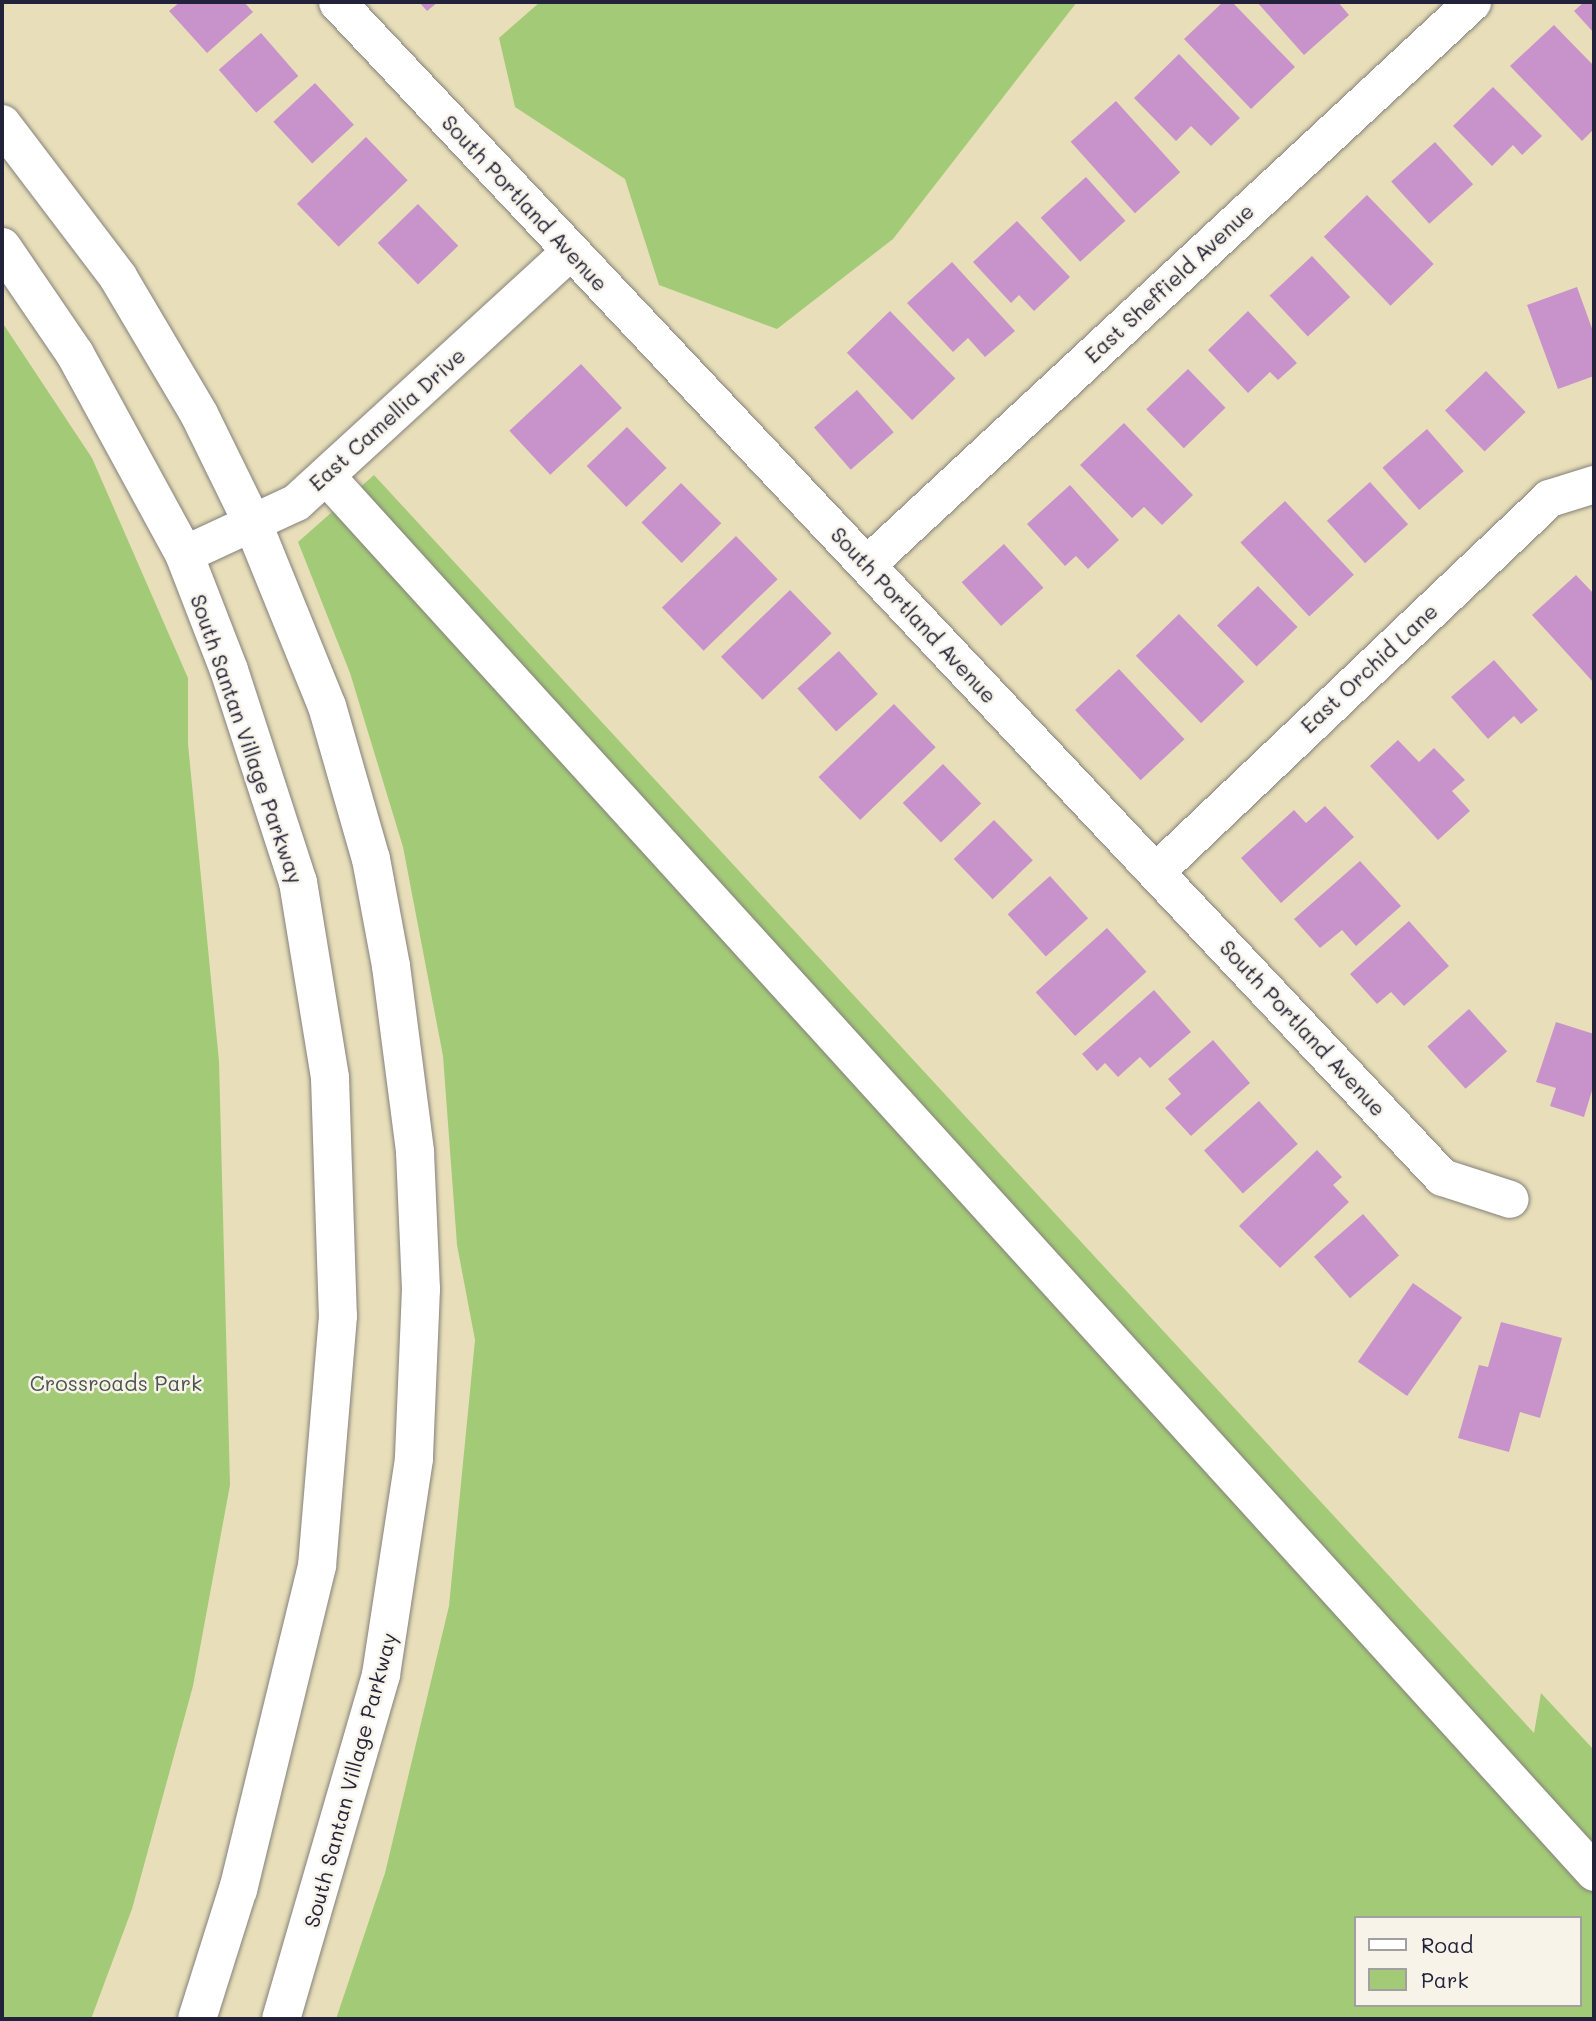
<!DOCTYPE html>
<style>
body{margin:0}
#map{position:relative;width:1596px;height:2021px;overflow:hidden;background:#e8dfba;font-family:Mali,sans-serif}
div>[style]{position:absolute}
.green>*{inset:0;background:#a3cb77}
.building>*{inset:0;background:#c893ca;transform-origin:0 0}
.roads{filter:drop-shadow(0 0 2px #85807a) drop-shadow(0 0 2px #85807a)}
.minor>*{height:37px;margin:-18.5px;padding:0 18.5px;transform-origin:18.5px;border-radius:18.5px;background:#fff}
.major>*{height:38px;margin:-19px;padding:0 19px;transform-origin:19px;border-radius:19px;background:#fff}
span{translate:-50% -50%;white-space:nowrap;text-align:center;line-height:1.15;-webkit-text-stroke:5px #f7f3e8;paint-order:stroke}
.street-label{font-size:21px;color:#22223b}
.park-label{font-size:21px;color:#49554d}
.frame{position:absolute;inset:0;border:4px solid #22223b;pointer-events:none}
.legend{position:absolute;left:1354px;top:1916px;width:228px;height:91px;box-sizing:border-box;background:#f7f3e8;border:2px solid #a29fa3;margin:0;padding:9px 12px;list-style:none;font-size:21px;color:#22223b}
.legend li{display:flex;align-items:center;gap:14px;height:35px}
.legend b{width:35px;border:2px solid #a29fa3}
</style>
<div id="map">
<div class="green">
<div style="clip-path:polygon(540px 2px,1077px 2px,893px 239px,777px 329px,659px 285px,625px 179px,515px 107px,499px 38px)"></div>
<div style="clip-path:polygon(2px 322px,92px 458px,188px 678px,188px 744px,219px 1061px,230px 1485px,193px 1686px,132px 1909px,91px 2019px,2px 2019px)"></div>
<div style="clip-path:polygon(evenodd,374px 475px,1534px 1733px,1541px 1693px,1594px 1750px,1594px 2019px,336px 2019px,385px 1873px,449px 1606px,475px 1340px,457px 1245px,443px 1056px,403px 847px,350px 673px,298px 542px,374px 475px,1356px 1918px,1580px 1918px,1580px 2005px,1356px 2005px,1356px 1918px)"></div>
</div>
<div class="building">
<div style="clip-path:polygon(180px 2px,244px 2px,253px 12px,207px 53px,169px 11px)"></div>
<div style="clip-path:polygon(419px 2px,438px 2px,427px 11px)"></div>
<div style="clip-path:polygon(1223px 2px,1232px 2px,1295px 67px,1251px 109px,1184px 39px)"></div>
<div style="clip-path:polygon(1257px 2px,1338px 2px,1349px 15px,1304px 55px)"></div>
<div style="clip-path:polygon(1584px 2px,1594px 2px,1594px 33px,1574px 11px)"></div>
<div style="clip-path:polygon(1554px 25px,1594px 66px,1594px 129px,1582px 141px,1510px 66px)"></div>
<div style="left:261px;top:33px;width:57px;height:56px;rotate:49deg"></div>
<div style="clip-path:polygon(1179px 54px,1240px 118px,1211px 146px,1191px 126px,1176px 141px,1134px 98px)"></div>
<div style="left:315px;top:83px;width:57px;height:57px;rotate:47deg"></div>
<div style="clip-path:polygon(1493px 87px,1542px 136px,1522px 155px,1513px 145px,1492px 166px,1453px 126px)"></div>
<div style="left:1116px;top:101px;width:96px;height:61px;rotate:48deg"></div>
<div style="left:366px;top:137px;width:60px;height:96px;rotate:46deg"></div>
<div style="left:1435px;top:142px;width:57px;height:59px;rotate:48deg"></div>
<div style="left:1086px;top:177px;width:59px;height:61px;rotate:48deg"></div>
<div style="left:1367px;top:195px;width:96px;height:60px;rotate:46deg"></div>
<div style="left:418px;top:204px;width:58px;height:56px;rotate:46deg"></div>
<div style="clip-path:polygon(1017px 221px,1070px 277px,1034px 311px,1019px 295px,1011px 303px,973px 262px)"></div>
<div style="left:1312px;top:256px;width:56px;height:58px;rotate:47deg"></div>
<div style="clip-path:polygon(952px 262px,1015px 331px,985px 357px,968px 338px,953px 352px,907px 303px)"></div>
<div style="clip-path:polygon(1577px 287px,1594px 334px,1594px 376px,1558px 389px,1527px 305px)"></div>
<div style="left:890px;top:311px;width:94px;height:60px;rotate:46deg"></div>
<div style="clip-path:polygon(1248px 311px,1297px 363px,1278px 380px,1270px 372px,1248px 393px,1208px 350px)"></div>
<div style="left:581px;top:364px;width:60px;height:98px;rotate:47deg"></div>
<div style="left:1188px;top:369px;width:54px;height:58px;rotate:46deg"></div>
<div style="left:1486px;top:371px;width:57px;height:57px;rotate:46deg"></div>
<div style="left:857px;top:390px;width:56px;height:57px;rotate:49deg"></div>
<div style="clip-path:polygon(1124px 423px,1193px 495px,1162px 525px,1144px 507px,1132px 518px,1080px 465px)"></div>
<div style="left:627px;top:427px;width:57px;height:56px;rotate:46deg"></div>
<div style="left:1427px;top:429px;width:56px;height:59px;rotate:49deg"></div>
<div style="left:1370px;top:482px;width:57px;height:58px;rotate:48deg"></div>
<div style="left:681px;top:483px;width:57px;height:56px;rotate:45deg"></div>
<div style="clip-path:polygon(1070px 485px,1119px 540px,1088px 569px,1076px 556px,1065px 566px,1027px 524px)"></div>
<div style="left:1285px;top:501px;width:101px;height:61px;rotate:47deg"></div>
<div style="left:736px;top:536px;width:60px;height:103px;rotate:46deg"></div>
<div style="left:1004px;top:544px;width:59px;height:57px;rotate:48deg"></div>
<div style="clip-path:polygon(1576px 575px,1594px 594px,1594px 683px,1532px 615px)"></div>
<div style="left:1258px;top:586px;width:57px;height:57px;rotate:46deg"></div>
<div style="left:790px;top:590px;width:60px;height:96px;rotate:46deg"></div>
<div style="left:1179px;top:614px;width:94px;height:60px;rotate:46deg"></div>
<div style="left:839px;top:651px;width:58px;height:56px;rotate:48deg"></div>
<div style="clip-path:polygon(1494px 660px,1538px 710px,1521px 724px,1514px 716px,1488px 739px,1451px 697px)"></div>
<div style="left:1119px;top:669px;width:96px;height:60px;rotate:47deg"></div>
<div style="left:894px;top:704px;width:60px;height:105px;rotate:46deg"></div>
<div style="clip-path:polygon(1398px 740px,1419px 762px,1434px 748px,1465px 780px,1452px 791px,1470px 811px,1438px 840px,1370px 766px)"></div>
<div style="left:943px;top:764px;width:55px;height:56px;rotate:46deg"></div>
<div style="clip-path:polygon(1325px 806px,1354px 837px,1281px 903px,1241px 858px,1294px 810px,1306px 823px)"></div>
<div style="left:994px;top:820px;width:56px;height:56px;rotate:46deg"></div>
<div style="clip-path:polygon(1360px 861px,1401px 906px,1356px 946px,1342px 930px,1320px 948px,1294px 919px)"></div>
<div style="left:1050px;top:876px;width:57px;height:57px;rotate:48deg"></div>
<div style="clip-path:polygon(1409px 921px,1449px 966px,1404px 1006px,1391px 992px,1377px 1004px,1350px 974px)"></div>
<div style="left:1107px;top:928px;width:59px;height:96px;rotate:48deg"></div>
<div style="clip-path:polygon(1154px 990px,1191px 1032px,1150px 1068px,1140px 1057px,1118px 1077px,1105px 1063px,1097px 1071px,1082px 1054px)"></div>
<div style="left:1469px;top:1009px;width:57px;height:56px;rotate:48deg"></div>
<div style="clip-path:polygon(1556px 1022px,1594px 1034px,1594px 1084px,1584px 1117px,1550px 1106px,1556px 1088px,1536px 1082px)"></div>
<div style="clip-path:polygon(1213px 1040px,1250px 1083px,1191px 1136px,1165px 1108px,1181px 1094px,1168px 1079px)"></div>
<div style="left:1259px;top:1101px;width:58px;height:74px;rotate:48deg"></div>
<div style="clip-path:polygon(1317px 1150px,1342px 1177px,1333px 1185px,1349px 1202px,1280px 1268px,1239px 1226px)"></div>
<div style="left:1363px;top:1214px;width:55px;height:65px;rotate:49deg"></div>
<div style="left:1413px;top:1283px;width:60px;height:96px;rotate:35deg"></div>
<div style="clip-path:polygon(1501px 1322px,1562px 1338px,1540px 1418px,1520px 1412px,1509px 1452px,1458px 1438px,1479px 1365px,1488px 1367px)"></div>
</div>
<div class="roads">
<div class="minor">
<div style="left:337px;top:2px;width:1613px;rotate:46.76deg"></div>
<div style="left:1442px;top:1177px;width:71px;rotate:17.9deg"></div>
<div style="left:326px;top:476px;width:1886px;rotate:47.75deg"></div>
<div style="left:184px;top:554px;width:123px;rotate:-24.9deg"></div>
<div style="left:296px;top:502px;width:370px;rotate:-42.5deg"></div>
<div style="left:867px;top:564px;width:826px;rotate:-42.89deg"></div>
<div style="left:1156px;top:871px;width:542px;rotate:-43.5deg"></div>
<div style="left:1549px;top:498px;width:47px;rotate:-17.3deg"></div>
</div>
<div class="major">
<div style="left:2px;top:124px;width:192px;rotate:52.8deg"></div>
<div style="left:118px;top:277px;width:159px;rotate:59.4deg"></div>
<div style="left:199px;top:414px;width:123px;rotate:63.9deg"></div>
<div style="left:253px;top:524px;width:196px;rotate:67.9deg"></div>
<div style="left:327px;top:706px;width:159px;rotate:74deg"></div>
<div style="left:371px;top:859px;width:109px;rotate:79.4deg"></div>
<div style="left:391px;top:966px;width:188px;rotate:82.6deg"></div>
<div style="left:415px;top:1152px;width:137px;rotate:87.5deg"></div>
<div style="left:421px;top:1289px;width:170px;rotate:92.4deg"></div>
<div style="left:414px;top:1459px;width:219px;rotate:98.7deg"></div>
<div style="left:381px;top:1675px;width:358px;rotate:106.2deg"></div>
<div style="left:2px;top:247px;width:130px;rotate:55.7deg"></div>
<div style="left:75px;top:354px;width:228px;rotate:61.4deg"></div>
<div style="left:184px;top:554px;width:124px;rotate:68.8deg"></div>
<div style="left:229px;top:670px;width:223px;rotate:72deg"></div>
<div style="left:298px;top:882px;width:199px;rotate:80.7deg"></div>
<div style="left:330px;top:1078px;width:238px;rotate:88.1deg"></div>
<div style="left:338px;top:1316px;width:251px;rotate:94.8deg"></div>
<div style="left:317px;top:1566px;width:333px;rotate:103.7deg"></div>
<div style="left:238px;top:1889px;width:136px;rotate:107.5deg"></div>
</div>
</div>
<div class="street-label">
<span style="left:525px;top:203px;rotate:47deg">South Portland Avenue</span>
<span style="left:1169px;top:283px;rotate:-43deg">East Sheffield Avenue</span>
<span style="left:387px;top:419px;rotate:-42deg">East Camellia Drive</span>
<span style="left:914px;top:615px;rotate:47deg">South Portland Avenue</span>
<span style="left:1369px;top:668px;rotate:-43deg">East Orchid Lane</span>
<span style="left:247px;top:739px;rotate:71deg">South Santan Village Parkway</span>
<span style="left:1303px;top:1028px;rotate:47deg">South Portland Avenue</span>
<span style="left:350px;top:1780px;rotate:-75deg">South Santan Village Parkway</span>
</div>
<div class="park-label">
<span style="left:116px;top:1383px">Crossroads Park</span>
</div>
<div class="frame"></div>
<ul class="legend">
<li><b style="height:9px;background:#fff"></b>Road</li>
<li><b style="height:19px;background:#a3cb77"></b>Park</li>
</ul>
</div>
